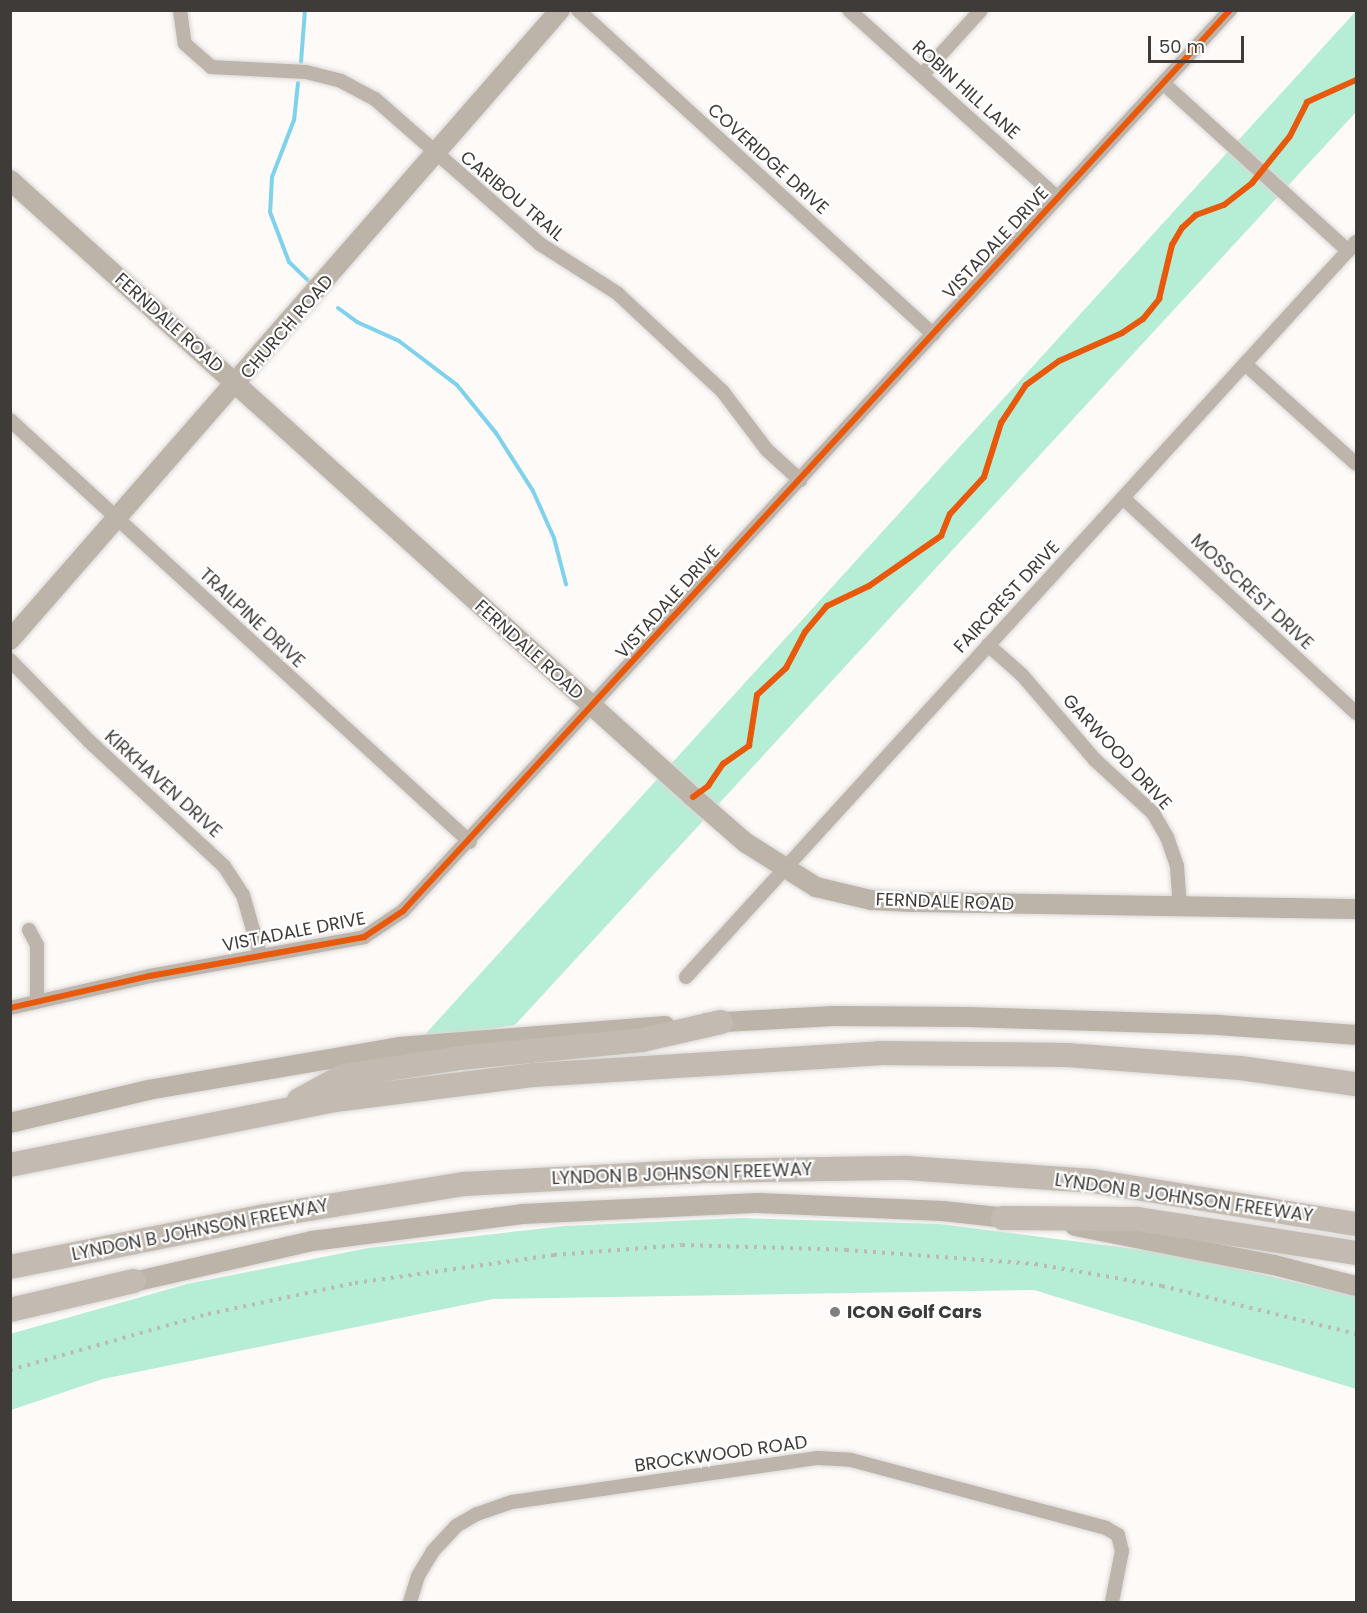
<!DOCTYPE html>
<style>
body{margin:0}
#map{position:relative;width:1367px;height:1613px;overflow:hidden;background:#fdfaf8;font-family:Poppins,sans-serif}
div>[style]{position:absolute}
.green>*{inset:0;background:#b6eed5}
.stream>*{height:4px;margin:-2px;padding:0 2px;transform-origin:2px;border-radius:2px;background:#7ed2ed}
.roads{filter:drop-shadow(0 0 2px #dad8d6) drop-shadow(0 0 2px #dad8d6)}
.street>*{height:14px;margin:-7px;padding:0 7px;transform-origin:7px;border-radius:7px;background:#bdb4ab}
.secondary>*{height:20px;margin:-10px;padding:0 10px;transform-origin:10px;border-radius:10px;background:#bcb3a9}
.highway>*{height:24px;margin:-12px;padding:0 12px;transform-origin:12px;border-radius:12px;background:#c3bbb2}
.rail>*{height:4px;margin-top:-2px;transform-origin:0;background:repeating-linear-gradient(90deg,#bdb9b3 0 3px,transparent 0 9px)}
.cycleway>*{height:6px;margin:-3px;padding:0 3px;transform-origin:3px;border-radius:3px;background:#e8590c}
.dots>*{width:16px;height:16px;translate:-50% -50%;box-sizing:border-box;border:3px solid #fff;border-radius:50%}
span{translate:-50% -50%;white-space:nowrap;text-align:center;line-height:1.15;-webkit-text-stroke:4.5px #fff;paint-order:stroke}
.street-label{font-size:18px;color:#3e3b39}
.poi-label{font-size:18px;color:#3e3b39;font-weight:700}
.left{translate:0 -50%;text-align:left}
.frame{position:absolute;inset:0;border:12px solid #3e3b39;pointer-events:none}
.scale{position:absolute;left:1148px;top:36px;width:96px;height:27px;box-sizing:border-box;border:3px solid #3e3b39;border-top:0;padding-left:8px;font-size:18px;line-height:21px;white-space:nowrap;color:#3e3b39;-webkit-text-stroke:4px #fff;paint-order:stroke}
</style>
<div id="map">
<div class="green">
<div style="clip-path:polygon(1356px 11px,1356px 112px,515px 1025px,419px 1041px)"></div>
<div style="clip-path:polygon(740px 1218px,940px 1224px,1174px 1254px,1356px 1296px,1356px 1389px,1034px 1290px,493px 1299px,103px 1379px,11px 1410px,10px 1334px,187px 1284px,368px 1248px,565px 1226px)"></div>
</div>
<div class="stream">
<div style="left:301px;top:62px;width:52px;rotate:-85.6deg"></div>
<div style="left:298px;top:83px;width:37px;rotate:96deg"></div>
<div style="left:294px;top:120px;width:61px;rotate:111.1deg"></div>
<div style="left:272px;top:177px;width:35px;rotate:93deg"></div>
<div style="left:270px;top:212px;width:53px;rotate:69.2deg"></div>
<div style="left:289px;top:262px;width:29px;rotate:44deg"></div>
<div style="left:338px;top:308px;width:24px;rotate:36deg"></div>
<div style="left:357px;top:322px;width:46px;rotate:24.3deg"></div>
<div style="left:399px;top:341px;width:73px;rotate:37.2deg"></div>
<div style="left:457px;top:385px;width:62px;rotate:50.9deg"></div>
<div style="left:496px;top:433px;width:69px;rotate:57.5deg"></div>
<div style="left:533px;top:491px;width:51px;rotate:65.9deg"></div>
<div style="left:554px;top:538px;width:48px;rotate:75.4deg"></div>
</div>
<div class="roads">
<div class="street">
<div style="left:180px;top:10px;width:34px;rotate:82deg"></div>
<div style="left:185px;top:44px;width:35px;rotate:41deg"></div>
<div style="left:211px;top:67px;width:95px;rotate:3deg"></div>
<div style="left:306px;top:72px;width:36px;rotate:14deg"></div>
<div style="left:341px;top:81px;width:38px;rotate:28deg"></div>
<div style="left:375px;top:99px;width:220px;rotate:41.3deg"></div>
<div style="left:540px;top:244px;width:91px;rotate:32.5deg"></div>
<div style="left:617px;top:293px;width:145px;rotate:43deg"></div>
<div style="left:723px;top:392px;width:73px;rotate:52.8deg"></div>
<div style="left:767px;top:450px;width:45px;rotate:42.3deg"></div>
<div style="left:578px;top:10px;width:481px;rotate:42.4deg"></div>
<div style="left:849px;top:10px;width:281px;rotate:42deg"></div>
<div style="left:923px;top:74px;width:86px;rotate:-47.8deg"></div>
<div style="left:1163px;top:83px;width:250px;rotate:42.2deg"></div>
<div style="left:1245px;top:364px;width:149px;rotate:42deg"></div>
<div style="left:10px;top:420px;width:624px;rotate:42.53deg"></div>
<div style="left:1123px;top:498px;width:317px;rotate:42.7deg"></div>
<div style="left:988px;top:645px;width:45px;rotate:41.4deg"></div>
<div style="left:1022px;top:675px;width:112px;rotate:49.3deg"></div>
<div style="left:1095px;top:760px;width:79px;rotate:42.4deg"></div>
<div style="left:1153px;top:813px;width:28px;rotate:60deg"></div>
<div style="left:1167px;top:837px;width:31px;rotate:71deg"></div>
<div style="left:1177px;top:866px;width:39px;rotate:86deg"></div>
<div style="left:10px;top:660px;width:113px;rotate:45.7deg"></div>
<div style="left:89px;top:741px;width:184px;rotate:42.8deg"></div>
<div style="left:224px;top:866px;width:35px;rotate:57deg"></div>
<div style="left:243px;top:895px;width:61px;rotate:73.9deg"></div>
<div style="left:29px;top:930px;width:17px;rotate:62deg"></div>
<div style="left:37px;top:945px;width:56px;rotate:90deg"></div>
<div style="left:686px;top:977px;width:995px;rotate:-47.65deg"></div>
<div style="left:10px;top:1008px;width:144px;rotate:-12.9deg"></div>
<div style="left:150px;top:976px;width:218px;rotate:-10.3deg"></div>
<div style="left:364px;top:937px;width:47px;rotate:-33.7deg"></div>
<div style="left:403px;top:911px;width:1223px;rotate:-47.45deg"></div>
<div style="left:410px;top:1602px;width:27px;rotate:-73deg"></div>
<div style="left:418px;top:1576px;width:29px;rotate:-59deg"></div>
<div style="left:433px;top:1551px;width:34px;rotate:-47deg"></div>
<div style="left:456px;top:1526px;width:24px;rotate:-30deg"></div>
<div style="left:477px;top:1514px;width:37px;rotate:-19deg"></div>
<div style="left:512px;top:1502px;width:309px;rotate:-8.2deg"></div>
<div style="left:818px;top:1458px;width:33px;rotate:3deg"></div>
<div style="left:851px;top:1460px;width:264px;rotate:14.9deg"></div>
<div style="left:1106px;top:1528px;width:14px;rotate:30deg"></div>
<div style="left:1118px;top:1535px;width:16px;rotate:76deg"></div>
<div style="left:1122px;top:1551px;width:52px;rotate:101.1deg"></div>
</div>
<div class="secondary">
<div style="left:10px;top:180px;width:920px;rotate:42.09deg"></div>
<div style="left:693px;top:797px;width:70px;rotate:41deg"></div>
<div style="left:746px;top:843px;width:83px;rotate:32.2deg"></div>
<div style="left:816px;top:887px;width:57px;rotate:13.3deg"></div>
<div style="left:871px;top:900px;width:40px;rotate:2.9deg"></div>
<div style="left:911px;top:902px;width:445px;rotate:0.9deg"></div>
<div style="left:10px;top:640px;width:836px;rotate:-48.88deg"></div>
<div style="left:706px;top:1023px;width:127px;rotate:-3.2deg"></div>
<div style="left:833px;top:1016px;width:135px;rotate:0.4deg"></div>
<div style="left:968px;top:1017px;width:250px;rotate:1.8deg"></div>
<div style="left:1218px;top:1025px;width:138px;rotate:4.1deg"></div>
<div style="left:10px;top:1123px;width:142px;rotate:-13.4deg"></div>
<div style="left:148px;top:1090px;width:255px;rotate:-9.7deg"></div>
<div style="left:399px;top:1047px;width:267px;rotate:-4.5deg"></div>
<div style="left:1075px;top:1226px;width:203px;rotate:11.1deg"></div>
<div style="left:1274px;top:1265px;width:85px;rotate:14.4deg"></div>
<div style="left:120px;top:1285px;width:197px;rotate:-12.9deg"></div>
<div style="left:312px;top:1241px;width:212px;rotate:-7.3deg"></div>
<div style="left:522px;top:1214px;width:236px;rotate:-2.7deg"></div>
<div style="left:758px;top:1203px;width:185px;rotate:2.5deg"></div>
<div style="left:943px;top:1211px;width:73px;rotate:6.3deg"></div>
</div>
<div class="highway">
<div style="left:299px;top:1100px;width:50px;rotate:-28.6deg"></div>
<div style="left:343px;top:1076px;width:118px;rotate:-8.7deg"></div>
<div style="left:460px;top:1058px;width:183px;rotate:-5.6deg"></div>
<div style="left:642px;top:1040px;width:81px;rotate:-12.8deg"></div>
<div style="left:10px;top:1165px;width:331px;rotate:-11.3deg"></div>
<div style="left:335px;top:1100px;width:201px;rotate:-7.2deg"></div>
<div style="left:534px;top:1075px;width:346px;rotate:-3.6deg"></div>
<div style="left:879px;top:1053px;width:188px;rotate:0.6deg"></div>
<div style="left:1067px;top:1055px;width:173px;rotate:4.3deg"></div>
<div style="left:1240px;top:1068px;width:117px;rotate:7.9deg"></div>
<div style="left:1003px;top:1218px;width:134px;rotate:0.4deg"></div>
<div style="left:1137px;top:1219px;width:222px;rotate:8.8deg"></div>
<div style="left:10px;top:1267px;width:261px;rotate:-11.3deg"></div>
<div style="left:266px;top:1216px;width:201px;rotate:-9.2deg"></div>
<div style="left:464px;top:1184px;width:241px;rotate:-3.1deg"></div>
<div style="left:705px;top:1171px;width:202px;rotate:-0.9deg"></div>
<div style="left:907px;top:1168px;width:186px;rotate:4deg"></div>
<div style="left:1093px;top:1181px;width:266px;rotate:9.3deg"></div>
<div style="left:10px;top:1310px;width:127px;rotate:-13.2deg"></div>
</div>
</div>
<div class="rail">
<div style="left:10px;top:1370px;width:206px;rotate:-15.8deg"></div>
<div style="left:208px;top:1314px;width:150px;rotate:-11.9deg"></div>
<div style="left:355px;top:1283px;width:201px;rotate:-8deg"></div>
<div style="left:554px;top:1255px;width:128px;rotate:-4.5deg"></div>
<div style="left:682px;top:1245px;width:164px;rotate:1.7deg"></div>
<div style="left:846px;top:1250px;width:190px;rotate:4.2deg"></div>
<div style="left:1035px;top:1264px;width:129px;rotate:9.8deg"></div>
<div style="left:1162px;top:1286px;width:200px;rotate:13.9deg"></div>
</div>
<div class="cycleway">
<div style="left:693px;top:797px;width:19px;rotate:-36deg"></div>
<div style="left:708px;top:786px;width:27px;rotate:-56deg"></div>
<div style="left:723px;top:764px;width:32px;rotate:-35deg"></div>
<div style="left:749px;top:746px;width:52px;rotate:-81.1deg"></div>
<div style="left:757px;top:695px;width:40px;rotate:-43deg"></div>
<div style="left:786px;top:668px;width:41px;rotate:-62.2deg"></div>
<div style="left:805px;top:632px;width:34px;rotate:-50deg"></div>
<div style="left:827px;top:606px;width:47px;rotate:-25.5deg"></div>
<div style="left:869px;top:586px;width:88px;rotate:-34.8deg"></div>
<div style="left:941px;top:536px;width:24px;rotate:-68deg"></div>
<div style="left:950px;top:514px;width:50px;rotate:-47.4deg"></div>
<div style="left:984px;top:477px;width:57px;rotate:-72.5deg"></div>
<div style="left:1001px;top:423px;width:45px;rotate:-56.7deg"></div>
<div style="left:1026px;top:385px;width:41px;rotate:-36deg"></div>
<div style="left:1059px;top:361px;width:69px;rotate:-24deg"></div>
<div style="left:1122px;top:333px;width:25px;rotate:-34deg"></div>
<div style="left:1143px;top:319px;width:26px;rotate:-51deg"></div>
<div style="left:1159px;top:299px;width:56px;rotate:-76.5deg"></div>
<div style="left:1172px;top:245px;width:20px;rotate:-60deg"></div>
<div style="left:1182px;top:228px;width:19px;rotate:-43deg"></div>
<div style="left:1196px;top:215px;width:30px;rotate:-20deg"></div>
<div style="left:1224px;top:205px;width:36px;rotate:-38deg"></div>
<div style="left:1252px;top:183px;width:60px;rotate:-51deg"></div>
<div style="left:1290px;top:136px;width:38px;rotate:-63deg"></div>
<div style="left:1307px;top:102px;width:54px;rotate:-24.2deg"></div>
<div style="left:10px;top:1008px;width:144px;rotate:-12.9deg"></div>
<div style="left:150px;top:976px;width:218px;rotate:-10.3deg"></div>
<div style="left:364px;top:937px;width:47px;rotate:-33.7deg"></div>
<div style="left:403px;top:911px;width:1223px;rotate:-47.45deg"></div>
</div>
<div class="dots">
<div style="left:835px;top:1312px;background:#817e7c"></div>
</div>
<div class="street-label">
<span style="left:966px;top:90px;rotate:42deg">ROBIN HILL LANE</span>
<span style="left:768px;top:159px;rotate:42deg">COVERIDGE DRIVE</span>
<span style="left:512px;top:196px;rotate:40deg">CARIBOU TRAIL</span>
<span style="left:996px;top:243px;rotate:-47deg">VISTADALE DRIVE</span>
<span style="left:169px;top:323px;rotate:42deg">FERNDALE ROAD</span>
<span style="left:287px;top:327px;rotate:-49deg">CHURCH ROAD</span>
<span style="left:1252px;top:592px;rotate:43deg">MOSSCREST DRIVE</span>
<span style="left:1007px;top:597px;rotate:-47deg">FAIRCREST DRIVE</span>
<span style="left:668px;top:602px;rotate:-48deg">VISTADALE DRIVE</span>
<span style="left:252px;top:618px;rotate:43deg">TRAILPINE DRIVE</span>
<span style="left:529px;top:650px;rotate:42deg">FERNDALE ROAD</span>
<span style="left:1117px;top:752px;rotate:47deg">GARWOOD DRIVE</span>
<span style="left:163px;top:784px;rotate:42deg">KIRKHAVEN DRIVE</span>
<span style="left:945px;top:902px;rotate:2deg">FERNDALE ROAD</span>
<span style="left:294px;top:932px;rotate:-11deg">VISTADALE DRIVE</span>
<span style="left:682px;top:1174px;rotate:-2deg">LYNDON B JOHNSON FREEWAY</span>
<span style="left:1184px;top:1198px;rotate:8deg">LYNDON B JOHNSON FREEWAY</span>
<span style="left:200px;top:1230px;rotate:-11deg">LYNDON B JOHNSON FREEWAY</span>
<span style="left:721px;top:1454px;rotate:-8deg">BROCKWOOD ROAD</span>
</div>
<div class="poi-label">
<span class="left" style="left:847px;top:1312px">ICON Golf Cars</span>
</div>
<div class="frame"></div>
<div class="scale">50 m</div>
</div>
